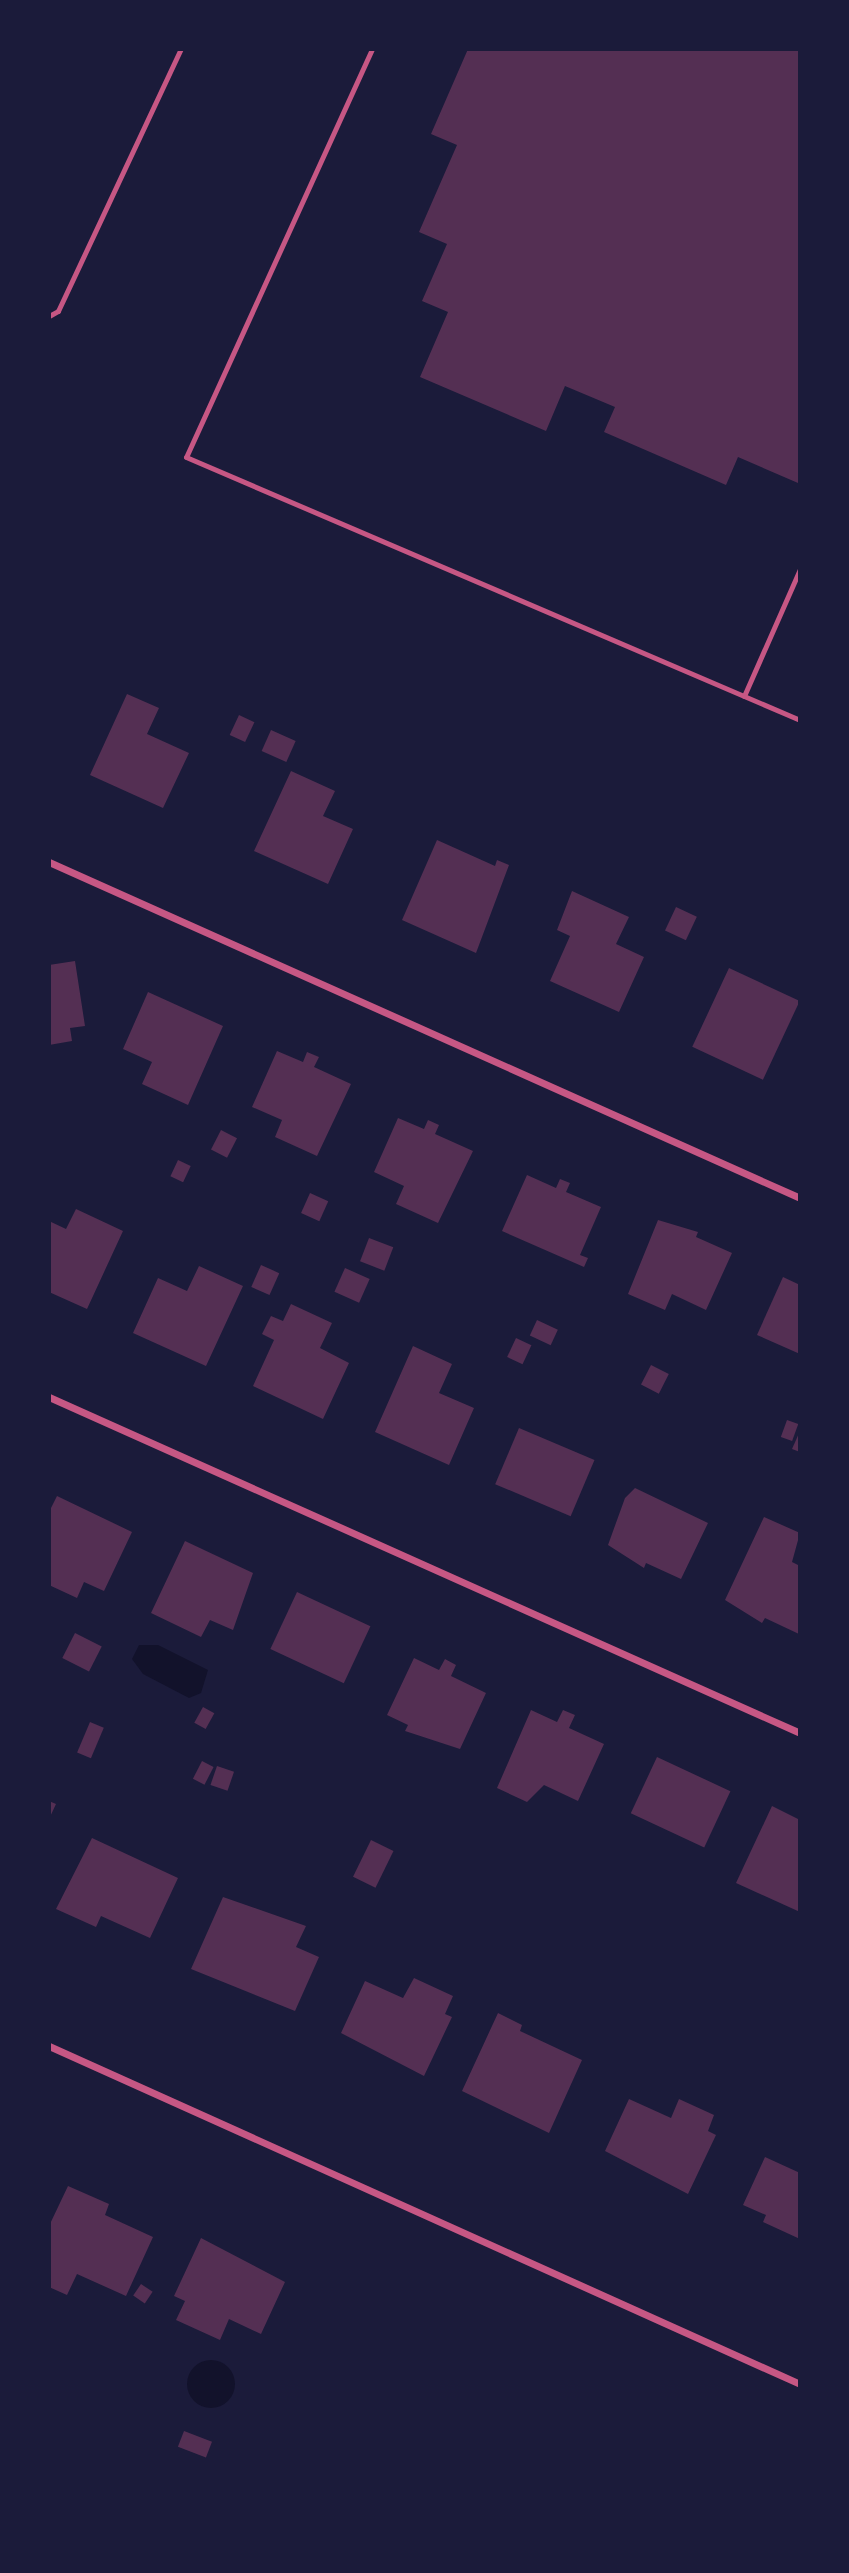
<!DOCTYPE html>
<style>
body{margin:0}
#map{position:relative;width:849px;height:2573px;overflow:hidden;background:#1b1b3a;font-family:"Sofia Sans Condensed",sans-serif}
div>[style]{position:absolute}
.water>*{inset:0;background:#12122b}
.round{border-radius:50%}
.building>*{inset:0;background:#542f53;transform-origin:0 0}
.service>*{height:5px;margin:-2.5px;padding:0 2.5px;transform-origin:2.5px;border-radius:2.5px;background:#c65784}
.minor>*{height:7px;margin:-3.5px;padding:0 3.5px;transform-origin:3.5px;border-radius:3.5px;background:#c65784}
span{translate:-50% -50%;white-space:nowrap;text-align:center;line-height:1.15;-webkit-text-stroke:7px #1b1b3a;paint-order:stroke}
.frame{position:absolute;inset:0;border:51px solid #1b1b3a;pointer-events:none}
</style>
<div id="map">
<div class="water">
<div style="clip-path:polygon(139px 1645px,158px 1645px,208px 1670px,201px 1693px,189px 1698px,143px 1674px,132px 1659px)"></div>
<div class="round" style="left:187px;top:2360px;width:48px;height:48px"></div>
</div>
<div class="building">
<div style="clip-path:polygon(468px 49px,800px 49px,798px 483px,738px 457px,726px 485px,604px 432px,615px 407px,565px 386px,546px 431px,420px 377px,448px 312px,422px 301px,447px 244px,419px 232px,457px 145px,431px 134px)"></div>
<div style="clip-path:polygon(127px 694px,159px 708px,147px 734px,189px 753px,163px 808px,90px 775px)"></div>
<div style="left:239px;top:715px;width:17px;height:22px;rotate:25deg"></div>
<div style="left:271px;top:730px;width:27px;height:23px;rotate:24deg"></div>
<div style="clip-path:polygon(291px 771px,335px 791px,323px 816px,353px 829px,328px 884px,254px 851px)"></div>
<div style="clip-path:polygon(437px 840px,495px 866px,497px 860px,509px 865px,476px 953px,402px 920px)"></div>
<div style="clip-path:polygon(572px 891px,629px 917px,616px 944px,644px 957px,619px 1012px,550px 981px,570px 936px,557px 930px)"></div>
<div style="left:676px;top:907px;width:23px;height:26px;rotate:25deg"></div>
<div style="clip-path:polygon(75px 961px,85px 1026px,70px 1028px,72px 1041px,49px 1045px,49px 965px)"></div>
<div style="left:729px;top:968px;width:78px;height:87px;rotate:25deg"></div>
<div style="clip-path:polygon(148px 992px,223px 1026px,188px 1105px,142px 1084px,152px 1062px,123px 1049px)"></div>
<div style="clip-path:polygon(277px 1051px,303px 1062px,307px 1052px,319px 1057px,314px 1067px,351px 1084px,317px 1156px,275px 1137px,282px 1120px,252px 1107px)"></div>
<div style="clip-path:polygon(398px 1118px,424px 1129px,428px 1120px,439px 1125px,435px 1134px,473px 1151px,438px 1223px,396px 1204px,404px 1186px,374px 1172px)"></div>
<div style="left:221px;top:1130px;width:18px;height:22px;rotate:27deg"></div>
<div style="left:178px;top:1160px;width:14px;height:18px;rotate:25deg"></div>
<div style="clip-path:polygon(527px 1175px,556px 1188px,560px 1179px,570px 1183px,566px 1192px,601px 1207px,580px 1255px,588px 1258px,584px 1267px,502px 1231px)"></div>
<div style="left:310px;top:1193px;width:20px;height:22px;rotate:24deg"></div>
<div style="clip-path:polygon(76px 1209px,123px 1231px,87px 1309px,49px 1292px,49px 1221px,66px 1229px)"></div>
<div style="clip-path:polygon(658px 1220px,698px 1232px,696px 1237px,732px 1253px,706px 1310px,672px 1294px,665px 1310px,628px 1294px)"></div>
<div style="left:369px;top:1238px;width:26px;height:25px;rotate:21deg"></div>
<div style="left:261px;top:1265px;width:20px;height:24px;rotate:24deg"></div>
<div style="clip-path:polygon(199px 1266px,243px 1286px,206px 1366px,133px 1333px,158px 1278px,187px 1291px)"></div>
<div style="left:345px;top:1268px;width:27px;height:26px;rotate:24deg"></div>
<div style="clip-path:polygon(783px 1277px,800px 1285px,800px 1354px,757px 1335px)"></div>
<div style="clip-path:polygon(291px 1304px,332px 1323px,320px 1348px,349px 1363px,323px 1419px,253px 1386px,274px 1340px,262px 1334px,271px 1316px,283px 1321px)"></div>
<div style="left:537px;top:1320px;width:23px;height:17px;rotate:25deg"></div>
<div style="left:516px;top:1338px;width:17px;height:21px;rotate:25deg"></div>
<div style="clip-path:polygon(413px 1346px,452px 1364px,439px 1393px,474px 1408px,449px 1465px,375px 1432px)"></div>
<div style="left:651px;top:1365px;width:20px;height:22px;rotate:27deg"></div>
<div style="left:787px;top:1420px;width:12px;height:18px;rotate:20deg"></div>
<div style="left:519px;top:1428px;width:82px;height:61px;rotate:23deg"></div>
<div style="clip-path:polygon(800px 1431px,800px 1452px,792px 1449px)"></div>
<div style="clip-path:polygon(635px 1488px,708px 1523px,681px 1579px,646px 1563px,644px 1568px,608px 1545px,625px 1498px)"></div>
<div style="clip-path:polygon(57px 1496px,132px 1532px,104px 1591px,84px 1582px,77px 1598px,49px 1585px,49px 1512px)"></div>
<div style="clip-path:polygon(764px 1517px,800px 1533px,792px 1562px,800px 1566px,799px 1634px,765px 1618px,762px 1623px,725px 1600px)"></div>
<div style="clip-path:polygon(185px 1541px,253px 1573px,233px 1630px,210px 1620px,201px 1637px,151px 1613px)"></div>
<div style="left:297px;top:1592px;width:81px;height:63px;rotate:25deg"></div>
<div style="left:75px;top:1633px;width:30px;height:28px;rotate:27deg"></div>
<div style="clip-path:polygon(414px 1658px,439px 1670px,445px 1659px,456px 1665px,451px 1676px,486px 1693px,460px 1749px,405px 1731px,408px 1725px,387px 1715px)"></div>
<div style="left:203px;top:1707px;width:13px;height:18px;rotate:29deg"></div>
<div style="clip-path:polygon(531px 1710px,557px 1722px,563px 1710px,575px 1715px,569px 1728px,604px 1744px,578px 1801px,544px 1785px,527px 1802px,497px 1788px)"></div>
<div style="left:90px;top:1722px;width:15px;height:33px;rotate:23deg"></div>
<div style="left:657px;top:1757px;width:81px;height:62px;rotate:25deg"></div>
<div style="left:202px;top:1761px;width:13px;height:20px;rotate:27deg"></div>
<div style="left:217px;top:1766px;width:18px;height:20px;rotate:19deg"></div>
<div style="clip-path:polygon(49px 1801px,56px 1804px,49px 1819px)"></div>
<div style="clip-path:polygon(772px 1806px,800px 1820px,800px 1912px,736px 1883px)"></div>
<div style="clip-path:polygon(92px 1838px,178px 1878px,150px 1938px,101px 1916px,96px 1927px,56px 1909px)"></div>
<div style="left:371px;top:1840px;width:25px;height:41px;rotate:26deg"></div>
<div style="clip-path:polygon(223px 1897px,306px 1926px,296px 1947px,319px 1957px,295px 2011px,191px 1969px)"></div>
<div style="clip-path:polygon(414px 1978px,453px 1996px,445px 2014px,452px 2017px,424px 2076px,341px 2033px,365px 1981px,403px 1998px)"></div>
<div style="clip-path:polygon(498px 2013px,522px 2025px,520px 2031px,582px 2060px,549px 2133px,462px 2091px)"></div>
<div style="clip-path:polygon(629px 2099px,671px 2118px,679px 2099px,714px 2115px,708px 2131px,716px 2135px,688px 2194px,605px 2151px)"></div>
<div style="clip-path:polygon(765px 2157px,800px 2173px,800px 2239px,763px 2222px,766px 2215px,743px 2205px)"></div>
<div style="clip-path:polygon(68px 2186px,109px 2204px,105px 2215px,153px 2237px,126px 2296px,77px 2274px,67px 2295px,49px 2287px,49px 2226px)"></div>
<div style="clip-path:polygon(201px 2238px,285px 2282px,261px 2334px,229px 2319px,220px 2340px,176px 2320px,185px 2301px,174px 2296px)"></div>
<div style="left:141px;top:2284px;width:14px;height:14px;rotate:34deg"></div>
<div style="left:184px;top:2431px;width:30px;height:17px;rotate:21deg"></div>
</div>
<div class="service">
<div style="left:372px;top:49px;width:448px;rotate:114.5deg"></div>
<div style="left:186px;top:457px;width:668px;rotate:23.19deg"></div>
<div style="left:49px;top:316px;width:10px;rotate:-29deg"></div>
<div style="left:58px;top:311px;width:289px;rotate:-64.9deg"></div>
<div style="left:744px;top:696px;width:139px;rotate:-66.2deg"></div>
</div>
<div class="minor">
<div style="left:49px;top:862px;width:823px;rotate:24.1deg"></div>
<div style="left:49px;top:1397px;width:823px;rotate:24.1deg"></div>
<div style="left:49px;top:2046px;width:824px;rotate:24.23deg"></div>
</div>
<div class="frame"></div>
</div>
